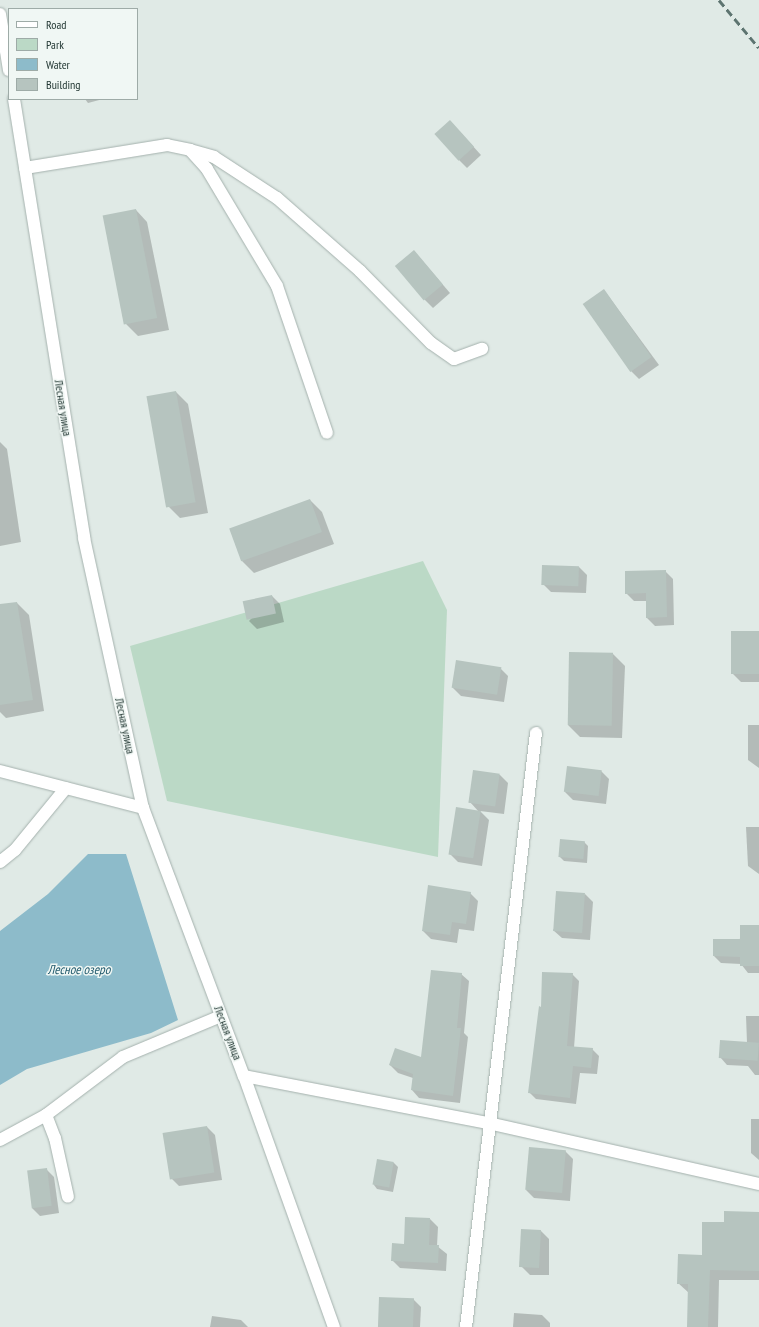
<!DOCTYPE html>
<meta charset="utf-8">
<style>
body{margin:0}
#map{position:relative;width:759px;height:1327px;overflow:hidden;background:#e0eae6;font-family:"PT Sans Narrow",sans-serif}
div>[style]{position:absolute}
.green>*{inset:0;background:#bbd9c6}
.water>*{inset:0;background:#8dbbca}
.shadow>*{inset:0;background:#0003}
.building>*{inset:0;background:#b6c4bf;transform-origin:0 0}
.roads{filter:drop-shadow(0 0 1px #a4b1ad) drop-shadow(0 0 1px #a4b1ad)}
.minor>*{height:12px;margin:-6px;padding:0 6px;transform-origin:6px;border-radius:6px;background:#fff}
.rail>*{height:3px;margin-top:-1.5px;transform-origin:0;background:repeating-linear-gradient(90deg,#5d7470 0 8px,transparent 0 12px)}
span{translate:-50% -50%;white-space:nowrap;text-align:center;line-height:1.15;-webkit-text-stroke:3px #f0f7f4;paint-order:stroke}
.street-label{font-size:12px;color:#233834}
.water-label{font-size:13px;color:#235b6e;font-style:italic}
.legend{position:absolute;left:8px;top:8px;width:130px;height:92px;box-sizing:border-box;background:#f0f7f4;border:1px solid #9eaba7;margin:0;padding:5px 7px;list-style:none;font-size:12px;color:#233834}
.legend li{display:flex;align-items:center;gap:8px;height:20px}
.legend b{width:20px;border:1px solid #9eaba7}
</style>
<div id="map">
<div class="green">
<div style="clip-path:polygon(423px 561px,447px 610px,438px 857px,167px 801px,130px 646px)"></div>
</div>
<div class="water">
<div style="clip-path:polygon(88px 854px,126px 854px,178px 1020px,151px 1033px,27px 1069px,0 1085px,0 931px,48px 894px)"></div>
</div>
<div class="shadow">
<div style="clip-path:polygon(85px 99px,103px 99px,88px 103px)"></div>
<div style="clip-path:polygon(450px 121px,481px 155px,467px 168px,459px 160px)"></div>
<div style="clip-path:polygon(136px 210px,147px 222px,169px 330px,138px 336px,126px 324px)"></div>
<div style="clip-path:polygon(414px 251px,450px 293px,433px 308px,425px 300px)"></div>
<div style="clip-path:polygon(604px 290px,659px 365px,639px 379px,631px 371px)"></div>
<div style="clip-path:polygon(176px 392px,188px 404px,208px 513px,180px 518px,168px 506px)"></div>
<div style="clip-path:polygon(0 442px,7px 449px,21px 542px,0 546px)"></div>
<div style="clip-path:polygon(310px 500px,322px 512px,334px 544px,254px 573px,242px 561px,230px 529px)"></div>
<div style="clip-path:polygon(579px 567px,587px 575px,586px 593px,551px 592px,543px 584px)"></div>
<div style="clip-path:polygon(665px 571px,673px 579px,674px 625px,655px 626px,647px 618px,647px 601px,634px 601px,626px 593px)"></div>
<div style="clip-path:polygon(272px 596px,280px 604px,284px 622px,257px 629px,249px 621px)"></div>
<div style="clip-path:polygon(17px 603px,29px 615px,44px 711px,6px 718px,0 712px,0 606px)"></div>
<div style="clip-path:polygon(759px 632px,759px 682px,741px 682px,733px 674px)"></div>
<div style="clip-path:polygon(613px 654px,625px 666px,622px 738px,580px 737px,568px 725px)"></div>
<div style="clip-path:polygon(500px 668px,508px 676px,504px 702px,461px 696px,453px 688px)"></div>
<div style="clip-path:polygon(748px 725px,759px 725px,759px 768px,748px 760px)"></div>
<div style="clip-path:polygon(601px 771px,609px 779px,606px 804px,573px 800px,565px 792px)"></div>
<div style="clip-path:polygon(474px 772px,500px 775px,508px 783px,504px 814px,480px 811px,489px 820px,482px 866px,458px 862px,450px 854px,479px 812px,470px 802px)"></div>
<div style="clip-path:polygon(746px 827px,759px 827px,759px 874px,748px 866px)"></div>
<div style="clip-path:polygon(584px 842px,588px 846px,587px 863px,564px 861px,560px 857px)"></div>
<div style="clip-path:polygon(470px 893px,478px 901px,474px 931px,459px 929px,457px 943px,431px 939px,423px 931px)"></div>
<div style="clip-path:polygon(585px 894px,593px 902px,590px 940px,562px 938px,553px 930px)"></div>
<div style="clip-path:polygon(759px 926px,759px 973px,748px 973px,741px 964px,721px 963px,714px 956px)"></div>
<div style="clip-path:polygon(461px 974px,469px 981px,464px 1033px,468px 1037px,460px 1103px,419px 1098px,412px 1090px,413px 1078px,398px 1073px,390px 1065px,422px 1059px)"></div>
<div style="clip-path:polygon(572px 974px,579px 981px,574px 1048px,592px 1049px,599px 1056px,597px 1074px,580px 1073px,576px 1104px,536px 1099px,529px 1092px,542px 1008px)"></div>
<div style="clip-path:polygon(746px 1016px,759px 1016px,759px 1075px,755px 1075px,748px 1066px,727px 1065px,720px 1057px,747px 1043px)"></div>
<div style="clip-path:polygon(751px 1119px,759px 1119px,759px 1160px,751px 1153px)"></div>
<div style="clip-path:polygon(207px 1127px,215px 1135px,222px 1180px,179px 1186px,171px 1178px)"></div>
<div style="clip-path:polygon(565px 1151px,573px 1159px,570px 1201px,534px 1198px,526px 1190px)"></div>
<div style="clip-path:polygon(378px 1160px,394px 1163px,398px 1167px,393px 1192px,377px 1189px,374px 1185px)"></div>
<div style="clip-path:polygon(46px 1169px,54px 1177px,59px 1213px,40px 1216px,32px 1208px)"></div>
<div style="clip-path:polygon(759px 1213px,759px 1280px,719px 1280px,718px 1327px,688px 1327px,689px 1293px,678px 1283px,703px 1256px,725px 1223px)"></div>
<div style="clip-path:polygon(430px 1219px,438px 1227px,437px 1246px,447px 1254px,446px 1271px,400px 1268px,392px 1260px)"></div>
<div style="clip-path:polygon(522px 1230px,541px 1231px,549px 1239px,549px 1275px,530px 1275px,522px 1267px)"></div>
<div style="clip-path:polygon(413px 1299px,421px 1307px,420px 1327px,380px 1327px)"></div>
<div style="clip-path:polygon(514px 1313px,542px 1315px,550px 1323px,550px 1327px,513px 1327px)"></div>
<div style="clip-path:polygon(212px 1316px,241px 1320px,248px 1327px,210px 1327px)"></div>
</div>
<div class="building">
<div style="left:450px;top:120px;width:36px;height:21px;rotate:48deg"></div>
<div style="left:136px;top:209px;width:111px;height:34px;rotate:79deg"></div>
<div style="left:414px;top:250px;width:45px;height:25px;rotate:50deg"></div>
<div style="left:604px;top:289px;width:83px;height:26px;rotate:55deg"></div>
<div style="left:176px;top:391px;width:113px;height:30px;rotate:80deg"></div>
<div style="left:310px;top:499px;width:35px;height:86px;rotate:70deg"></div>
<div style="left:542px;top:565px;width:37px;height:20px;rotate:2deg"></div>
<div style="clip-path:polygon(666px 570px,667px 617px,646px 618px,646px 593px,625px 594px,625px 571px)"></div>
<div style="left:272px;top:595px;width:19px;height:30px;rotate:78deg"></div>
<div style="clip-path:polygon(17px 602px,33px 700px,0 705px,0 604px)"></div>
<div style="left:731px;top:631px;width:28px;height:43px"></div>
<div style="left:569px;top:652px;width:44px;height:73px;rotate:1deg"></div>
<div style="left:456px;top:660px;width:46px;height:28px;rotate:9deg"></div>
<div style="left:567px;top:766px;width:35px;height:26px;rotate:7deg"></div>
<div style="left:473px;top:770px;width:27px;height:33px;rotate:8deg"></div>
<div style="left:456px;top:807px;width:25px;height:48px;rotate:9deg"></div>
<div style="left:560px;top:839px;width:25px;height:18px;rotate:5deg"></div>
<div style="clip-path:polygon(428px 885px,471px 892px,466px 924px,452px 922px,450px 935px,422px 931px)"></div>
<div style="left:556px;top:891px;width:29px;height:40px;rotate:4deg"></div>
<div style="clip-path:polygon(740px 925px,759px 925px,759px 966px,740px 966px,740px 957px,713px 956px,713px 939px,740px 939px)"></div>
<div style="clip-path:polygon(431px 970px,462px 973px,457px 1028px,461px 1028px,453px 1096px,411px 1090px,413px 1074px,389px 1065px,395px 1048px,421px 1057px)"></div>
<div style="clip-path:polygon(542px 972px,573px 973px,567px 1046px,593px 1048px,591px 1068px,573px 1066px,570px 1098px,528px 1093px,539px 1006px,541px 1007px)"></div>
<div style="left:720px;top:1040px;width:39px;height:18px;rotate:4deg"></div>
<div style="left:207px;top:1126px;width:47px;height:45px;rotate:81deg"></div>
<div style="left:529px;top:1147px;width:37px;height:43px;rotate:5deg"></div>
<div style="left:377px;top:1159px;width:17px;height:26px;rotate:10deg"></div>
<div style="left:47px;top:1168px;width:38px;height:20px;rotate:83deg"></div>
<div style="clip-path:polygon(724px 1211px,759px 1212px,759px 1271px,710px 1270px,708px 1327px,687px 1327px,688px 1284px,677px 1284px,678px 1254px,702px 1255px,702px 1222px,724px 1222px)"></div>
<div style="clip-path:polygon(405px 1217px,430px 1218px,429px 1245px,439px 1245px,438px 1263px,391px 1261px,392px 1243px,404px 1244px)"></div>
<div style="left:521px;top:1229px;width:20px;height:38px;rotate:3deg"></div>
<div style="left:379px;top:1297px;width:35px;height:30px;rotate:2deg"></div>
</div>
<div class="roads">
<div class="minor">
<div style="left:0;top:14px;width:57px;rotate:80.9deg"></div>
<div style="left:14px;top:99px;width:445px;rotate:80.9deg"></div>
<div style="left:84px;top:538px;width:276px;rotate:77.7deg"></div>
<div style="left:143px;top:808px;width:286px;rotate:69.4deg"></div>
<div style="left:244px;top:1076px;width:267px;rotate:70.3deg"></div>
<div style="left:190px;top:150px;width:25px;rotate:16deg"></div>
<div style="left:214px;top:157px;width:75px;rotate:33.1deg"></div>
<div style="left:277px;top:198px;width:111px;rotate:41.3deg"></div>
<div style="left:360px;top:271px;width:101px;rotate:45.4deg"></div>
<div style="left:431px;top:343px;width:28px;rotate:35deg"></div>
<div style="left:454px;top:359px;width:30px;rotate:-20deg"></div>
<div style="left:25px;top:168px;width:144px;rotate:-9.2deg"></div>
<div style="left:167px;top:145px;width:24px;rotate:12deg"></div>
<div style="left:190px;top:150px;width:25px;rotate:48deg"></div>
<div style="left:207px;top:169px;width:136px;rotate:59.1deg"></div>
<div style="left:277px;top:286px;width:155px;rotate:71.2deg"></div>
<div style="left:0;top:771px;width:148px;rotate:14.5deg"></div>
<div style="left:0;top:862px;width:19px;rotate:-39deg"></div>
<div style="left:15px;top:850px;width:80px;rotate:-50.6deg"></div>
<div style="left:244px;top:1076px;width:248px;rotate:10.9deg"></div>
<div style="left:488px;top:1123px;width:278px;rotate:12.7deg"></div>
<div style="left:46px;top:1115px;width:25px;rotate:69deg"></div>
<div style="left:55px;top:1138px;width:60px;rotate:77.6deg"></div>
<div style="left:0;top:1140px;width:52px;rotate:-28.5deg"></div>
<div style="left:46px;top:1115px;width:96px;rotate:-37deg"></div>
<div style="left:123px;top:1057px;width:106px;rotate:-22.7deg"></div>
<div style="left:466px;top:1327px;width:598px;rotate:-83.28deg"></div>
</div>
</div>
<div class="rail">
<div style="left:719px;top:0;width:62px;rotate:50.2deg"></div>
</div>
<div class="street-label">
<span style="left:63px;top:408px;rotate:81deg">Лесная улица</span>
<span style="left:125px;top:726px;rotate:78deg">Лесная улица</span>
<span style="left:228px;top:1033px;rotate:69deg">Лесная улица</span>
</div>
<div class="water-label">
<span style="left:79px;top:970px">Лесное озеро</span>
</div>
<ul class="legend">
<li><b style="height:5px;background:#fff"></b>Road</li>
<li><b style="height:11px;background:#bbd9c6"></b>Park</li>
<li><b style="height:11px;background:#8dbbca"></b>Water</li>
<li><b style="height:11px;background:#b6c4bf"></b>Building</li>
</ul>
</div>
